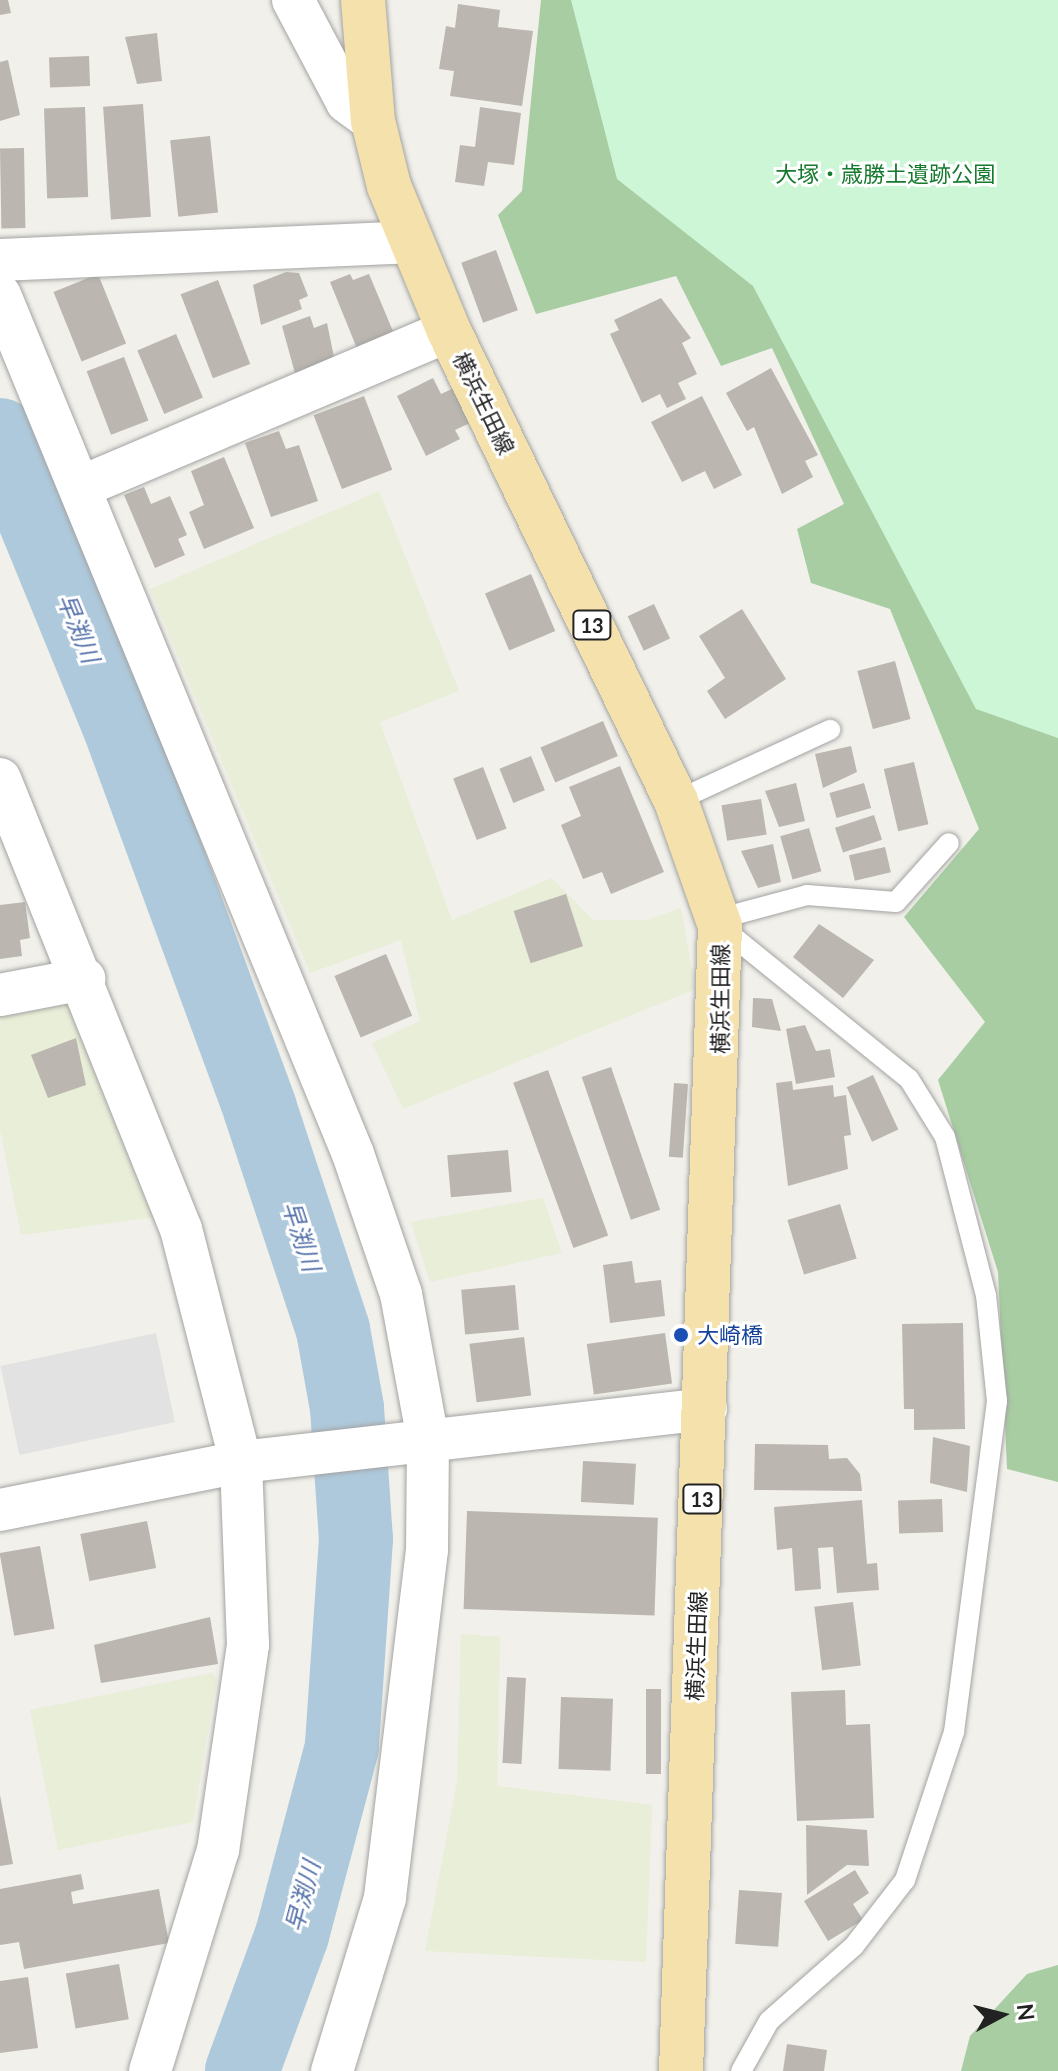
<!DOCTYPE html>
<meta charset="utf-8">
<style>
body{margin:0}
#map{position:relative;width:1058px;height:2071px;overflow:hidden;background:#f1f0ea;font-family:Lato,"Noto Sans JP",sans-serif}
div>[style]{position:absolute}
.farmland>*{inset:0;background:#e8eed7}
.forest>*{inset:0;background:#a8cda2}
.park>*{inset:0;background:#ccf6d6}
.parking>*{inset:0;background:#e2e2e2;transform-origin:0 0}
.river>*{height:74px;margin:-37px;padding:0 37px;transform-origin:37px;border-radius:37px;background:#aec9db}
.building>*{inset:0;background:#bbb6af;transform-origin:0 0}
.roads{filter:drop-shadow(0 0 2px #a3a3a3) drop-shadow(0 0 2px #a3a3a3)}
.service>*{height:20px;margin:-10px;padding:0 10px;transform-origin:10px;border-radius:10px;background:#fff}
.minor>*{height:42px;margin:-21px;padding:0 21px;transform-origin:21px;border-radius:21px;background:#fff}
.primary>*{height:44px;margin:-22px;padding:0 22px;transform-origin:22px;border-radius:22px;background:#f5e1ab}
.dots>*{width:22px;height:22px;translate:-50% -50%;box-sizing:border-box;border:4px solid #fff;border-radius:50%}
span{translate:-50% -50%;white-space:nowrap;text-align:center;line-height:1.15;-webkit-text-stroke:6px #fff;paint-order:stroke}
.shield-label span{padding:2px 6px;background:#fff;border:2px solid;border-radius:6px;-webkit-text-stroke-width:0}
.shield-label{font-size:20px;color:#222;font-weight:700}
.park-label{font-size:22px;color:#167a2e}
.street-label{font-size:22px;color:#222}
.transit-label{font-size:22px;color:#164399}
.left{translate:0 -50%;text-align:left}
.water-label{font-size:24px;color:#5572aa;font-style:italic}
.north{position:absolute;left:962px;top:1975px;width:80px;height:80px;-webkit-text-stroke:6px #fff;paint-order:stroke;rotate:83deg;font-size:22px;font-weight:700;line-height:32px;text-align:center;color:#222}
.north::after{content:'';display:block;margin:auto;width:28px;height:36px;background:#222;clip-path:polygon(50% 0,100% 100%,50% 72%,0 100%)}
</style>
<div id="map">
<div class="farmland">
<div style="clip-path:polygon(379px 491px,459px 691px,380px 722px,452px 920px,552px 878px,593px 920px,647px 920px,681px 908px,695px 989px,403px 1109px,372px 1043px,420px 1021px,401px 940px,310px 973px,150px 589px)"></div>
<div style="clip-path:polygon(69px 997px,156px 1217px,21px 1235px,0 1129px,0 1006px)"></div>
<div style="clip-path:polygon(543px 1198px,562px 1253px,430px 1282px,411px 1222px)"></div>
<div style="clip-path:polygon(461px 1634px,500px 1637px,497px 1786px,652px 1805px,646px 1962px,425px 1951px,457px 1782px)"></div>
<div style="clip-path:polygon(212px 1673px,217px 1678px,193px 1822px,58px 1850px,30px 1710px)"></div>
</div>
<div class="forest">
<div style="clip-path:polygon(541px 0,1058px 0,1058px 1482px,1007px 1469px,998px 1272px,938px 1080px,985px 1022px,904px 917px,979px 829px,890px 609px,811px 583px,797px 529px,844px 504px,772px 348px,721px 366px,676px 276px,536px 314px,498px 215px,522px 191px)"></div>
<div style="clip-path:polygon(1058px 1965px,1058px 2071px,961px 2071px,970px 2036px,1027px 1974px)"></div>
</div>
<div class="park">
<div style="clip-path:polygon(571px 0,1058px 0,1058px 738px,976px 709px,753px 286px,617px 179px)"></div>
</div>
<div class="parking">
<div style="left:156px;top:1333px;width:91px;height:159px;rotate:78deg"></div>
</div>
<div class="river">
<div style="left:0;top:435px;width:313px;rotate:67.7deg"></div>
<div style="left:119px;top:725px;width:409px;rotate:69.8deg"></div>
<div style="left:260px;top:1109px;width:233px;rotate:71.7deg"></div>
<div style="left:333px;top:1330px;width:79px;rotate:79.8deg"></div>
<div style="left:347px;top:1408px;width:131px;rotate:86.1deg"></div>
<div style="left:356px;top:1539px;width:208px;rotate:93.9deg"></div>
<div style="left:342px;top:1747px;width:195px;rotate:104.9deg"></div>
<div style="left:292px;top:1935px;width:145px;rotate:110.2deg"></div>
</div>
<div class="building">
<div style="clip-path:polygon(0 0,8px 0,11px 13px,0 15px)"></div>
<div style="clip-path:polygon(458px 4px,500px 10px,498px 27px,533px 31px,522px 106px,450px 96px,454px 71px,439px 69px,446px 26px,455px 28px)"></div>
<div style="clip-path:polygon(157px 33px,162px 81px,137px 84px,125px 37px)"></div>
<div style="left:89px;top:56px;width:30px;height:40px;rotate:88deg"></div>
<div style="clip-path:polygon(8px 60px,20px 115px,0 121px,0 62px)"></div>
<div style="left:143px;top:104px;width:113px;height:40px;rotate:86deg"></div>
<div style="left:85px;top:107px;width:90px;height:41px;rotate:88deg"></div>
<div style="clip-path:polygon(480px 107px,521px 113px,514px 165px,488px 162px,484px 186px,455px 182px,460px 145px,475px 147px)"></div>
<div style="left:210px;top:136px;width:77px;height:40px;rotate:84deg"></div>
<div style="left:24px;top:148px;width:80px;height:24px;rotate:89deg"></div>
<div style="left:496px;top:250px;width:64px;height:37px;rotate:70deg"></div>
<div style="clip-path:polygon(286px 272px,299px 273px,308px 296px,299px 300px,302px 309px,261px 325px,253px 285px)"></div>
<div style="left:98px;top:274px;width:75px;height:48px;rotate:68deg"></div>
<div style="clip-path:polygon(350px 274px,353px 280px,369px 274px,395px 336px,358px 351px,330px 282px)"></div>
<div style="left:218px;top:280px;width:90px;height:40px;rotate:69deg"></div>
<div style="clip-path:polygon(661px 298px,691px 338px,682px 343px,697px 374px,678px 383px,686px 399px,667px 408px,660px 394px,642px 403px,610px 334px,619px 330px,614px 320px)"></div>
<div style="clip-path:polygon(310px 316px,314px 328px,327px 323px,335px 362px,296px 377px,282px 326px)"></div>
<div style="left:176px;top:334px;width:69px;height:42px;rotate:67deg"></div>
<div style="left:124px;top:357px;width:68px;height:40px;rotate:69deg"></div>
<div style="clip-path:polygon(771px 368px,818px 455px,805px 461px,813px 477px,782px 494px,754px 427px,747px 431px,726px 393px)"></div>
<div style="clip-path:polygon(433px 378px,441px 394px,454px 388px,470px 423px,455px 430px,460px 439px,426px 456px,397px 396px)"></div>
<div style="left:364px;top:396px;width:79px;height:54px;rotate:69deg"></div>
<div style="clip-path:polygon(702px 396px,742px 475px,714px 489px,705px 471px,682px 482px,651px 422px)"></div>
<div style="clip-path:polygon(279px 431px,286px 449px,299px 445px,318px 501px,271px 517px,245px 443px)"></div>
<div style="clip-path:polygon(224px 457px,254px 528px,204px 549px,189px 512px,204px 505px,191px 471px)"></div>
<div style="clip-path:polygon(144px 487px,151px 504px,170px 496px,187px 535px,178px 539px,185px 555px,155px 568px,124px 495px)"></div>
<div style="left:531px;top:574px;width:62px;height:50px;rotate:67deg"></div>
<div style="left:654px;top:604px;width:38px;height:29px;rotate:65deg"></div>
<div style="clip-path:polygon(742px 609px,786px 679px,725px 719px,707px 691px,725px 678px,699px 636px)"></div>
<div style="left:895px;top:661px;width:60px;height:39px;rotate:75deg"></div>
<div style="left:603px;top:721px;width:38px;height:68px;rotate:67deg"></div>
<div style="clip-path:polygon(851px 746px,857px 772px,823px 788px,815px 754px)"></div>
<div style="left:531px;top:756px;width:37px;height:34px;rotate:68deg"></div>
<div style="left:914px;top:762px;width:64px;height:31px;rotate:77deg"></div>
<div style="clip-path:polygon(620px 766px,664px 872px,611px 894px,602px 872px,583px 879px,561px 825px,581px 816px,569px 787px)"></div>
<div style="left:483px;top:767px;width:66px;height:32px;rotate:69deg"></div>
<div style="clip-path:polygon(796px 783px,805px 821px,779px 827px,765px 791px)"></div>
<div style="left:864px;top:783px;width:26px;height:36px;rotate:74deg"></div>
<div style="left:761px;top:799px;width:36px;height:40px;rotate:81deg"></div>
<div style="left:874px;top:815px;width:26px;height:41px;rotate:72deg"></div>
<div style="left:809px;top:828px;width:45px;height:30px;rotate:74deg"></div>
<div style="clip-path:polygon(773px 844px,781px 882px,758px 888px,741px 851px)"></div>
<div style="left:885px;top:847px;width:26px;height:37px;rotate:77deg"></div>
<div style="left:566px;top:894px;width:55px;height:55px;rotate:72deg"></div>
<div style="clip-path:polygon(25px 902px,30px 938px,20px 940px,22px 956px,0 959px,0 905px)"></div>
<div style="clip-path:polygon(819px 924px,874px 960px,843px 998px,793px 957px)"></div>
<div style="left:386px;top:954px;width:67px;height:56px;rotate:67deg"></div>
<div style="clip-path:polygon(753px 998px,772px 999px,781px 1031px,752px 1027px)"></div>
<div style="clip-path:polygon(805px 1025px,816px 1051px,830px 1049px,835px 1077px,796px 1084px,786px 1029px)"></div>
<div style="clip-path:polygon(76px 1038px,86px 1085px,48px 1098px,31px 1055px)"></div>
<div style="left:611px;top:1067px;width:151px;height:31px;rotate:71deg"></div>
<div style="left:548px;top:1070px;width:176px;height:37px;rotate:70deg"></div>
<div style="left:873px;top:1075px;width:60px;height:29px;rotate:65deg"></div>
<div style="clip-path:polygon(792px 1081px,793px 1090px,833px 1085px,834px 1097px,846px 1095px,851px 1135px,844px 1136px,848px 1169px,788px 1186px,776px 1083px)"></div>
<div style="left:674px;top:1083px;width:14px;height:74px;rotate:4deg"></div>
<div style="left:508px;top:1150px;width:42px;height:61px;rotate:85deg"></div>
<div style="left:840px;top:1204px;width:57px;height:55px;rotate:73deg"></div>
<div style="clip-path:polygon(632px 1261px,635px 1283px,661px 1280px,665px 1316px,610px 1323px,603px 1265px)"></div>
<div style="left:515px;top:1285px;width:45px;height:54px;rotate:85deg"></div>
<div style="clip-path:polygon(963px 1323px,965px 1429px,914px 1430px,914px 1409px,904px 1409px,902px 1324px)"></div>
<div style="left:665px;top:1333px;width:51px;height:79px;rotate:82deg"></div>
<div style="left:524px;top:1337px;width:59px;height:55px;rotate:83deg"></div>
<div style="clip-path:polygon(933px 1437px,970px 1446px,967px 1492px,930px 1483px)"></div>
<div style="clip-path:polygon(755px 1444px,828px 1445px,829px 1459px,847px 1458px,860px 1474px,862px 1491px,754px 1490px)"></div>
<div style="left:583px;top:1461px;width:53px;height:41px;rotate:3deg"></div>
<div style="left:942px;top:1499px;width:33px;height:44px;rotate:88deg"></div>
<div style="clip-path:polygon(862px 1500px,867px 1564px,877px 1563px,879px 1590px,837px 1593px,833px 1547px,818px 1548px,821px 1589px,795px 1591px,792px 1548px,777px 1550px,774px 1507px)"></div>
<div style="left:467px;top:1511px;width:191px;height:98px;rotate:2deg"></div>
<div style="left:147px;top:1521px;width:48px;height:68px;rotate:79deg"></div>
<div style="left:40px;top:1546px;width:84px;height:41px;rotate:80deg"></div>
<div style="left:853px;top:1602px;width:64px;height:39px;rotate:83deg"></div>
<div style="clip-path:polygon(210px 1617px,218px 1664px,101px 1683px,94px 1645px)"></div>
<div style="left:507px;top:1677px;width:19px;height:86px;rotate:3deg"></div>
<div style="left:646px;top:1689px;width:15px;height:85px"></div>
<div style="clip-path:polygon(845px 1690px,846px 1725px,870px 1724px,874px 1818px,797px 1821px,791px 1692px)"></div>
<div style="left:561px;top:1697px;width:52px;height:72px;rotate:2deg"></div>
<div style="clip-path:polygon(0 1795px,13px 1864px,0 1866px)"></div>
<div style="clip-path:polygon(806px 1825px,867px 1830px,869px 1866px,847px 1865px,807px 1895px)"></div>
<div style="clip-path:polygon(855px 1870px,869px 1893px,853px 1904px,863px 1920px,828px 1941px,804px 1901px)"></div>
<div style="clip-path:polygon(81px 1874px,84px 1889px,71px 1892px,73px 1904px,159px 1889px,169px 1943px,24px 1969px,19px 1942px,0 1945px,0 1889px)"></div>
<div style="left:739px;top:1890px;width:43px;height:54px;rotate:4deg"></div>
<div style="left:119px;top:1964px;width:56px;height:54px;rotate:80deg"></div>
<div style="clip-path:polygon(28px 1977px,38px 2048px,0 2053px,0 1981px)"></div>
<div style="clip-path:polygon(787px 2044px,827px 2050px,824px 2071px,783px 2071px)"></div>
</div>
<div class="roads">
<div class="service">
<div style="left:676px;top:801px;width:170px;rotate:-24.8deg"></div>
<div style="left:718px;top:919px;width:92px;rotate:-15.1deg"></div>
<div style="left:807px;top:895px;width:89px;rotate:4.5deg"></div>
<div style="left:896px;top:902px;width:79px;rotate:-48.1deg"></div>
<div style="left:720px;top:926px;width:243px;rotate:39deg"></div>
<div style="left:909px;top:1079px;width:68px;rotate:58.2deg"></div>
<div style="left:945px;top:1137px;width:163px;rotate:75.5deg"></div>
<div style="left:986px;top:1295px;width:107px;rotate:84.1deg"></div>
<div style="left:997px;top:1401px;width:334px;rotate:97.4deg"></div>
<div style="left:954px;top:1732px;width:156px;rotate:108.3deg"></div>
<div style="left:905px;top:1880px;width:83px;rotate:127.7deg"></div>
<div style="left:854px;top:1946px;width:113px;rotate:138.6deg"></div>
<div style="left:769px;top:2021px;width:57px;rotate:119.2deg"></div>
</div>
<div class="minor">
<div style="left:293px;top:0;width:115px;rotate:62.1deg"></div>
<div style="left:347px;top:102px;width:32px;rotate:36deg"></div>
<div style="left:0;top:260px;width:411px;rotate:-2.5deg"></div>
<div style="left:0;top:295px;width:929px;rotate:67.66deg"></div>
<div style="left:353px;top:1154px;width:148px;rotate:71.1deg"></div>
<div style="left:401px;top:1294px;width:147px;rotate:79.5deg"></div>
<div style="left:428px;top:1439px;width:111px;rotate:90.5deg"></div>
<div style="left:427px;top:1550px;width:351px;rotate:96.9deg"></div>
<div style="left:385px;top:1898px;width:181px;rotate:107deg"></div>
<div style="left:83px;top:486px;width:397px;rotate:-23deg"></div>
<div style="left:0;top:779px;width:485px;rotate:68.1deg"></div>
<div style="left:181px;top:1229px;width:241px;rotate:75.6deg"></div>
<div style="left:241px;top:1462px;width:183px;rotate:87.8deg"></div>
<div style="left:248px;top:1645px;width:207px;rotate:98.3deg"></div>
<div style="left:218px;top:1850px;width:231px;rotate:107.1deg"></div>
<div style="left:0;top:995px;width:86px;rotate:-10.8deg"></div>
<div style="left:0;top:1510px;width:246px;rotate:-11.3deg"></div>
<div style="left:241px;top:1462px;width:468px;rotate:-6.5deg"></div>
</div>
<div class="primary">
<div style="left:363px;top:0;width:121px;rotate:85.3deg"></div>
<div style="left:373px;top:121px;width:67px;rotate:76.2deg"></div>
<div style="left:389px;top:186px;width:157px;rotate:67.5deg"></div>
<div style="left:449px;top:331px;width:522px;rotate:64.22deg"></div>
<div style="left:676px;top:801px;width:133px;rotate:70.6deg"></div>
<div style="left:720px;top:926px;width:1146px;rotate:91.95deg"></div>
</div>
</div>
<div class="dots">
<div style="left:681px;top:1335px;background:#1a4fb4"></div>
</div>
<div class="shield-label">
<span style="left:592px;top:625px">13</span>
<span style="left:702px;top:1499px">13</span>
</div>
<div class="park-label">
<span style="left:885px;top:174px">大塚・歳勝土遺跡公園</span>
</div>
<div class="street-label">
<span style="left:484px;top:403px;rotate:64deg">横浜生田線</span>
<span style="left:720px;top:999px;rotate:-90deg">横浜生田線</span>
<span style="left:696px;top:1646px;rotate:-88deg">横浜生田線</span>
</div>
<div class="transit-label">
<span class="left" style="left:697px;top:1335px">大崎橋</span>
</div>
<div class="water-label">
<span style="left:79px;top:628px;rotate:68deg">早渕川</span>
<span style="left:302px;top:1236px;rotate:72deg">早渕川</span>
<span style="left:302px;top:1896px;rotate:-75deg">早渕川</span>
</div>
<div class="north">N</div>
</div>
